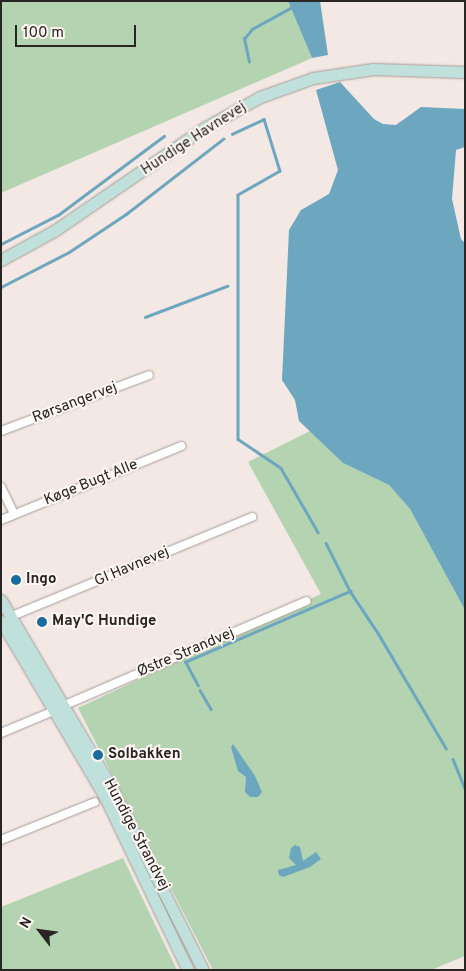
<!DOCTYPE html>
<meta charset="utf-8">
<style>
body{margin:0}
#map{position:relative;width:466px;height:971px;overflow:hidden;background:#f3e8e4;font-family:Overpass,sans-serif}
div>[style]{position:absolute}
.green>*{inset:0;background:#b4d3b0}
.water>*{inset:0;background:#6ca7bf}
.stream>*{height:2.5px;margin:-1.25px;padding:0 1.25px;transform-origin:1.25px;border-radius:1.25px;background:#6ca7bf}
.roads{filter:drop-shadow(0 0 1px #a59b97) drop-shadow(0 0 1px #a59b97)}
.street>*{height:8px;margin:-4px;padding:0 4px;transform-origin:4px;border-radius:4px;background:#fff}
.secondary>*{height:11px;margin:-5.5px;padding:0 5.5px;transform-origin:5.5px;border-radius:5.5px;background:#c0e1db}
.dots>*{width:14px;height:14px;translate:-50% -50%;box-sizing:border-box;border:2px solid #fef6f2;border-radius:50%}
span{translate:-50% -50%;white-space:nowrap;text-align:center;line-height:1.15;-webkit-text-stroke:4px #fef6f2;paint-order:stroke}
.street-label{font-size:15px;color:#292523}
.poi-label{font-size:15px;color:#292523;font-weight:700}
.left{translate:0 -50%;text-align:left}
.frame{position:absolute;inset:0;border:2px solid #292523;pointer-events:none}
.north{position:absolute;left:15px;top:906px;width:50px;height:50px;-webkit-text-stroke:4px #fef6f2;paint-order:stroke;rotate:300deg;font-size:14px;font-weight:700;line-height:20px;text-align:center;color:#292523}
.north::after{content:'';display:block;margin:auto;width:18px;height:22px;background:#292523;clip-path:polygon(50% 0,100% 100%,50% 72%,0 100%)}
.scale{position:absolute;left:15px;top:25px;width:121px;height:22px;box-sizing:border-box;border:2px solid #292523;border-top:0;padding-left:6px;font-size:15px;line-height:18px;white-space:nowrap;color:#292523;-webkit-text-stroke:4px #fef6f2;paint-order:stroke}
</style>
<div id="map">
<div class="green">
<div style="clip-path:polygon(1px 1px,288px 1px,312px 58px,1px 193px)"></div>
<div style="clip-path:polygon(310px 431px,343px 463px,389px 485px,410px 509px,465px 610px,465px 956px,431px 970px,213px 970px,78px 708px,321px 594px,248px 462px)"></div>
<div style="clip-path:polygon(123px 858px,177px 970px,1px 970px,1px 907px)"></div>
</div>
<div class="water">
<div style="clip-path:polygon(288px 1px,320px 1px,328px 55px,312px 58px)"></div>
<div style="clip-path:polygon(340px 82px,374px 119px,383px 124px,396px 125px,421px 107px,465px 109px,465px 147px,456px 150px,452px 199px,461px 239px,465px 243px,465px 610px,410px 509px,389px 485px,343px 463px,299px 421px,295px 400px,282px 380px,289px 230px,301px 210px,329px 194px,338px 170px,316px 90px)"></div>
<div style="clip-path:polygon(233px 744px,255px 776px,262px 792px,258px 797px,250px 797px,245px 792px,246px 777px,238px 771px,231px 747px)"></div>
<div style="clip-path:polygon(295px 845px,300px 847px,303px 861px,316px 852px,321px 859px,310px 867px,283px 877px,279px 875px,278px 870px,296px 865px,289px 858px,291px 848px)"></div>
</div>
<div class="stream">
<div style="left:249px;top:62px;width:24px;rotate:-102deg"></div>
<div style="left:244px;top:39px;width:13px;rotate:-51deg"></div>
<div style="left:252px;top:29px;width:46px;rotate:-28.8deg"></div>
<div style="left:232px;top:134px;width:35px;rotate:-25deg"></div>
<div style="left:264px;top:119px;width:54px;rotate:72.9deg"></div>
<div style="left:280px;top:171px;width:48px;rotate:150.3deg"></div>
<div style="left:238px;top:195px;width:244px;rotate:90deg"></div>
<div style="left:238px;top:439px;width:52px;rotate:34deg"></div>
<div style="left:281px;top:468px;width:74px;rotate:60deg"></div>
<div style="left:1px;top:244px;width:64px;rotate:-27deg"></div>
<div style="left:58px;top:215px;width:132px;rotate:-36.7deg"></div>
<div style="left:1px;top:287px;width:76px;rotate:-27.2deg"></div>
<div style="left:69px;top:252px;width:69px;rotate:-33.7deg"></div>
<div style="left:126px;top:214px;width:123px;rotate:-37.7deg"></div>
<div style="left:145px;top:317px;width:88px;rotate:-20.7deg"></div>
<div style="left:326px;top:543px;width:54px;rotate:63.4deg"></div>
<div style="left:350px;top:591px;width:50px;rotate:56.3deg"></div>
<div style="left:378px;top:633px;width:134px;rotate:59.4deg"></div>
<div style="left:198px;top:686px;width:27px;rotate:-118deg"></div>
<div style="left:185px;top:662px;width:180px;rotate:-23.3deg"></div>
<div style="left:200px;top:690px;width:22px;rotate:60deg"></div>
<div style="left:453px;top:759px;width:31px;rotate:68deg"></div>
</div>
<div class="roads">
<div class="street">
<div style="left:1px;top:431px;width:158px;rotate:-20.7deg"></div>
<div style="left:1px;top:487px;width:30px;rotate:64deg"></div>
<div style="left:1px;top:520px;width:195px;rotate:-22.3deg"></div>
<div style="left:12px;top:616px;width:260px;rotate:-22.4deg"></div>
<div style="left:65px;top:705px;width:263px;rotate:-23.3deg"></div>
<div style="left:1px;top:733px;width:60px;rotate:-22.7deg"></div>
<div style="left:1px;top:840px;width:101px;rotate:-22deg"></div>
</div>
<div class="secondary">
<div style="left:1px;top:260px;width:60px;rotate:-28.7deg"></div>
<div style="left:54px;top:231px;width:182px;rotate:-34.5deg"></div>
<div style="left:204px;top:128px;width:64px;rotate:-29deg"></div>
<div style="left:260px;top:97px;width:56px;rotate:-19.7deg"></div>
<div style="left:313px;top:78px;width:61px;rotate:-8.5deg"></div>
<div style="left:373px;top:69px;width:92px;rotate:1.9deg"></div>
<div style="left:1px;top:600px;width:212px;rotate:59.5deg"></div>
<div style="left:109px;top:783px;width:209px;rotate:63.3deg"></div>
<div style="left:1px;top:621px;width:204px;rotate:59.4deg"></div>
<div style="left:105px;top:797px;width:192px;rotate:64.4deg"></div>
</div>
</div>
<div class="dots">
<div style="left:16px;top:580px;background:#196c9d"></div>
<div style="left:42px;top:622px;background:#196c9d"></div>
<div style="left:98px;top:755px;background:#196c9d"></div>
</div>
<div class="street-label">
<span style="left:194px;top:139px;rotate:-33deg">Hundige Havnevej</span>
<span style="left:75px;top:403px;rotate:-21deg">Rørsangervej</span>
<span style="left:91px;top:483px;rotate:-22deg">Køge Bugt Alle</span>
<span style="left:132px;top:567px;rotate:-23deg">Gl Havnevej</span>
<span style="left:186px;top:653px;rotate:-23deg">Østre Strandvej</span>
<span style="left:136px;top:835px;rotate:62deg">Hundige Strandvej</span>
</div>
<div class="poi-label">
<span class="left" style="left:26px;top:580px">Ingo</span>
<span class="left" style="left:52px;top:622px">May'C Hundige</span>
<span class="left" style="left:108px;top:755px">Solbakken</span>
</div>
<div class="frame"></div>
<div class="north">N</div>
<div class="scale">100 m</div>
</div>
